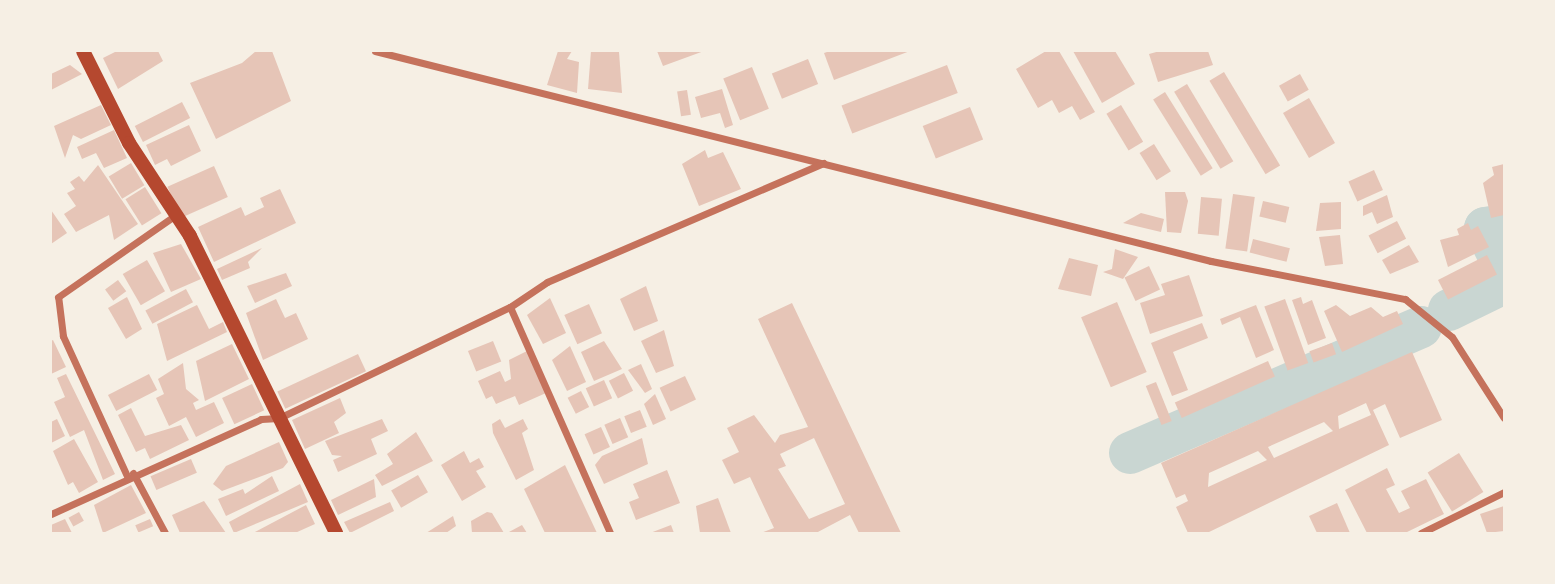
<!DOCTYPE html>
<style>
body{margin:0}
#map{position:relative;width:1555px;height:584px;overflow:hidden;background:#f6efe4;font-family:Montserrat,sans-serif}
div>[style]{position:absolute}
.river>*{height:42px;margin:-21px;padding:0 21px;transform-origin:21px;border-radius:21px;background:#c9d6d2}
.building>*{inset:0;background:#e6c5b7;transform-origin:0 0}
.minor>*{height:7px;margin:-3.5px;padding:0 3.5px;transform-origin:3.5px;border-radius:3.5px;background:#c5725c}
.secondary>*{height:14px;margin:-7px;padding:0 7px;transform-origin:7px;border-radius:7px;background:#b5482f}
span{translate:-50% -50%;white-space:nowrap;text-align:center;line-height:1.15;-webkit-text-stroke:6px #f6efe4;paint-order:stroke}
.frame{position:absolute;inset:0;border:52px solid #f6efe4;pointer-events:none}
</style>
<div id="map">
<div class="river">
<div style="left:1504px;top:225px;width:19px;rotate:171deg"></div>
<div style="left:1485px;top:228px;width:43px;rotate:64deg"></div>
<div style="left:1449px;top:310px;width:61px;rotate:-26.1deg"></div>
<div style="left:1130px;top:453px;width:317px;rotate:-23.4deg"></div>
</div>
<div class="building">
<div style="clip-path:polygon(117px 51px,158px 51px,163px 61px,118px 89px,103px 58px)"></div>
<div style="clip-path:polygon(256px 51px,272px 51px,291px 101px,216px 139px,190px 83px,242px 63px)"></div>
<div style="clip-path:polygon(558px 51px,572px 51px,567px 59px,579px 62px,577px 93px,547px 85px)"></div>
<div style="clip-path:polygon(591px 51px,619px 52px,622px 93px,588px 89px)"></div>
<div style="clip-path:polygon(657px 51px,704px 51px,663px 66px)"></div>
<div style="clip-path:polygon(830px 51px,910px 51px,834px 80px,824px 53px)"></div>
<div style="clip-path:polygon(1046px 51px,1059px 51px,1095px 112px,1080px 120px,1072px 106px,1059px 113px,1052px 100px,1038px 108px,1016px 69px)"></div>
<div style="clip-path:polygon(1073px 51px,1115px 51px,1135px 84px,1102px 103px)"></div>
<div style="clip-path:polygon(1160px 51px,1208px 51px,1213px 65px,1158px 82px,1149px 54px)"></div>
<div style="left:808px;top:59px;width:27px;height:39px;rotate:68deg"></div>
<div style="clip-path:polygon(70px 65px,82px 74px,51px 90px,51px 74px)"></div>
<div style="left:947px;top:65px;width:30px;height:113px;rotate:69deg"></div>
<div style="left:752px;top:67px;width:45px;height:31px;rotate:68deg"></div>
<div style="left:1224px;top:72px;width:109px;height:17px;rotate:59deg"></div>
<div style="left:1300px;top:74px;width:18px;height:24px;rotate:61deg"></div>
<div style="left:1187px;top:84px;width:90px;height:15px;rotate:59deg"></div>
<div style="clip-path:polygon(722px 89px,733px 125px,725px 128px,720px 113px,701px 118px,695px 97px)"></div>
<div style="left:687px;top:90px;width:25px;height:10px;rotate:81deg"></div>
<div style="left:1165px;top:92px;width:90px;height:14px;rotate:58deg"></div>
<div style="left:1309px;top:98px;width:52px;height:30px;rotate:60deg"></div>
<div style="left:182px;top:102px;width:18px;height:53px;rotate:63deg"></div>
<div style="clip-path:polygon(101px 105px,111px 125px,81px 139px,73px 135px,65px 158px,54px 126px)"></div>
<div style="left:1121px;top:105px;width:43px;height:17px;rotate:59deg"></div>
<div style="left:970px;top:107px;width:35px;height:51px;rotate:68deg"></div>
<div style="clip-path:polygon(189px 125px,201px 151px,171px 166px,167px 159px,155px 165px,146px 145px)"></div>
<div style="clip-path:polygon(114px 130px,127px 158px,104px 168px,96px 153px,82px 159px,77px 147px)"></div>
<div style="left:1154px;top:144px;width:32px;height:17px;rotate:58deg"></div>
<div style="clip-path:polygon(705px 150px,708px 158px,723px 152px,741px 189px,699px 206px,682px 164px)"></div>
<div style="left:131px;top:163px;width:26px;height:26px;rotate:59deg"></div>
<div style="clip-path:polygon(1504px 164px,1504px 215px,1491px 218px,1483px 183px,1494px 175px,1492px 167px)"></div>
<div style="clip-path:polygon(98px 165px,138px 224px,114px 240px,109px 215px,76px 232px,64px 214px,76px 206px,67px 193px,75px 189px,70px 182px,79px 176px,84px 182px)"></div>
<div style="left:214px;top:166px;width:34px;height:51px;rotate:66deg"></div>
<div style="left:1374px;top:170px;width:22px;height:28px;rotate:66deg"></div>
<div style="left:145px;top:187px;width:31px;height:23px;rotate:58deg"></div>
<div style="clip-path:polygon(280px 189px,296px 223px,214px 262px,198px 227px,241px 207px,245px 216px,264px 207px,260px 198px)"></div>
<div style="clip-path:polygon(1165px 192px,1185px 192px,1188px 201px,1181px 233px,1167px 232px)"></div>
<div style="left:1233px;top:194px;width:22px;height:55px;rotate:8deg"></div>
<div style="clip-path:polygon(1387px 195px,1393px 217px,1377px 224px,1372px 212px,1363px 216px,1363px 206px)"></div>
<div style="left:1201px;top:197px;width:21px;height:37px;rotate:5deg"></div>
<div style="left:1263px;top:201px;width:27px;height:16px;rotate:13deg"></div>
<div style="clip-path:polygon(1341px 202px,1341px 229px,1316px 231px,1320px 203px)"></div>
<div style="clip-path:polygon(51px 210px,67px 233px,51px 244px)"></div>
<div style="clip-path:polygon(1141px 213px,1164px 219px,1161px 232px,1123px 223px)"></div>
<div style="left:1397px;top:221px;width:20px;height:32px;rotate:63deg"></div>
<div style="clip-path:polygon(1468px 223px,1471px 230px,1478px 226px,1489px 247px,1448px 267px,1440px 240px,1459px 235px,1457px 229px)"></div>
<div style="clip-path:polygon(1340px 235px,1343px 264px,1325px 266px,1319px 237px)"></div>
<div style="left:1253px;top:239px;width:38px;height:14px;rotate:14deg"></div>
<div style="clip-path:polygon(181px 244px,201px 279px,171px 292px,153px 253px)"></div>
<div style="clip-path:polygon(1409px 245px,1419px 262px,1390px 274px,1382px 260px)"></div>
<div style="clip-path:polygon(262px 248px,248px 262px,250px 268px,222px 280px,217px 269px)"></div>
<div style="clip-path:polygon(1115px 249px,1138px 257px,1123px 279px,1103px 272px,1112px 269px)"></div>
<div style="left:1487px;top:255px;width:22px;height:55px;rotate:63deg"></div>
<div style="clip-path:polygon(1069px 258px,1098px 265px,1091px 296px,1058px 289px)"></div>
<div style="left:147px;top:260px;width:36px;height:28px;rotate:60deg"></div>
<div style="left:1149px;top:266px;width:26px;height:27px;rotate:65deg"></div>
<div style="clip-path:polygon(286px 273px,292px 286px,255px 303px,247px 286px)"></div>
<div style="clip-path:polygon(1189px 275px,1203px 316px,1150px 334px,1140px 303px,1165px 295px,1161px 284px)"></div>
<div style="left:118px;top:280px;width:14px;height:16px;rotate:54deg"></div>
<div style="clip-path:polygon(646px 286px,658px 321px,634px 331px,620px 299px)"></div>
<div style="left:186px;top:289px;width:15px;height:46px;rotate:62deg"></div>
<div style="clip-path:polygon(127px 297px,142px 329px,126px 339px,108px 308px)"></div>
<div style="clip-path:polygon(1301px 297px,1303px 304px,1312px 300px,1326px 338px,1308px 345px,1292px 300px)"></div>
<div style="clip-path:polygon(550px 298px,566px 333px,543px 344px,527px 315px)"></div>
<div style="clip-path:polygon(276px 299px,285px 318px,296px 313px,308px 339px,263px 360px,246px 313px)"></div>
<div style="left:1285px;top:299px;width:68px;height:22px;rotate:70deg"></div>
<div style="left:1117px;top:302px;width:76px;height:39px;rotate:67deg"></div>
<div style="clip-path:polygon(evenodd,792px 303px,901px 533px,859px 533px,850px 515px,816px 533px,761px 533px,774px 528px,750px 477px,734px 484px,722px 460px,739px 452px,727px 428px,754px 415px,775px 443px,780px 435px,808px 427px,758px 319px,792px 303px,814px 438px,845px 504px,809px 519px,778px 469px,786px 466px,780px 454px,814px 438px)"></div>
<div style="left:589px;top:304px;width:32px;height:27px;rotate:66deg"></div>
<div style="clip-path:polygon(197px 305px,209px 329px,223px 322px,227px 332px,167px 361px,157px 324px)"></div>
<div style="clip-path:polygon(1256px 305px,1274px 350px,1256px 358px,1240px 317px,1222px 325px,1220px 319px)"></div>
<div style="clip-path:polygon(1336px 305px,1350px 316px,1371px 307px,1383px 317px,1397px 311px,1403px 324px,1342px 352px,1324px 311px)"></div>
<div style="clip-path:polygon(1202px 323px,1208px 338px,1173px 352px,1188px 390px,1172px 396px,1151px 343px)"></div>
<div style="clip-path:polygon(664px 330px,674px 366px,656px 373px,641px 341px)"></div>
<div style="clip-path:polygon(53px 340px,66px 367px,51px 374px,51px 341px)"></div>
<div style="left:493px;top:341px;width:22px;height:27px;rotate:68deg"></div>
<div style="clip-path:polygon(604px 341px,622px 369px,594px 381px,581px 352px)"></div>
<div style="left:1332px;top:343px;width:12px;height:24px;rotate:70deg"></div>
<div style="clip-path:polygon(232px 344px,249px 379px,205px 401px,196px 361px)"></div>
<div style="clip-path:polygon(570px 346px,586px 382px,567px 391px,552px 360px)"></div>
<div style="clip-path:polygon(527px 351px,546px 393px,519px 405px,515px 396px,496px 404px,492px 396px,486px 399px,478px 381px,500px 371px,505px 382px,511px 379px,509px 360px)"></div>
<div style="clip-path:polygon(evenodd,1412px 352px,1442px 420px,1400px 438px,1385px 404px,1373px 410px,1389px 445px,1207px 533px,1188px 533px,1176px 507px,1188px 501px,1185px 494px,1176px 498px,1161px 463px,1412px 352px,1366px 403px,1371px 415px,1339px 429px,1338px 416px,1366px 403px,1412px 352px,1324px 422px,1333px 431px,1274px 458px,1268px 447px,1324px 422px,1412px 352px,1258px 451px,1267px 460px,1208px 487px,1209px 473px,1258px 451px)"></div>
<div style="left:358px;top:354px;width:19px;height:89px;rotate:65deg"></div>
<div style="left:1268px;top:361px;width:17px;height:102px;rotate:66deg"></div>
<div style="clip-path:polygon(183px 363px,186px 389px,199px 400px,193px 403px,196px 410px,214px 402px,224px 423px,196px 437px,186px 417px,169px 426px,156px 398px,164px 394px,158px 379px)"></div>
<div style="clip-path:polygon(641px 364px,652px 389px,645px 393px,628px 370px)"></div>
<div style="left:624px;top:373px;width:20px;height:17px;rotate:63deg"></div>
<div style="clip-path:polygon(66px 374px,115px 474px,103px 480px,84px 430px,70px 437px,54px 402px,65px 397px,57px 378px)"></div>
<div style="left:149px;top:374px;width:18px;height:46px;rotate:63deg"></div>
<div style="left:685px;top:376px;width:26px;height:28px;rotate:65deg"></div>
<div style="left:604px;top:380px;width:20px;height:20px;rotate:66deg"></div>
<div style="left:1156px;top:382px;width:42px;height:11px;rotate:68deg"></div>
<div style="left:252px;top:384px;width:29px;height:33px;rotate:65deg"></div>
<div style="left:581px;top:391px;width:18px;height:15px;rotate:63deg"></div>
<div style="clip-path:polygon(655px 394px,666px 419px,653px 425px,644px 404px)"></div>
<div style="clip-path:polygon(340px 398px,346px 413px,334px 422px,339px 433px,305px 449px,292px 420px)"></div>
<div style="clip-path:polygon(131px 408px,145px 436px,181px 425px,189px 440px,150px 459px,145px 448px,136px 452px,118px 415px)"></div>
<div style="left:640px;top:410px;width:18px;height:17px;rotate:68deg"></div>
<div style="left:620px;top:418px;width:21px;height:17px;rotate:67deg"></div>
<div style="clip-path:polygon(57px 419px,65px 436px,51px 443px,51px 422px)"></div>
<div style="clip-path:polygon(382px 419px,388px 431px,371px 439px,377px 454px,338px 472px,333px 460px,342px 456px,332px 455px,325px 441px)"></div>
<div style="clip-path:polygon(500px 419px,505px 428px,523px 419px,528px 429px,522px 433px,534px 470px,516px 480px,493px 433px,492px 424px)"></div>
<div style="left:601px;top:427px;width:22px;height:18px;rotate:66deg"></div>
<div style="clip-path:polygon(416px 432px,433px 461px,382px 486px,375px 475px,393px 464px,387px 454px)"></div>
<div style="clip-path:polygon(642px 438px,648px 464px,604px 484px,595px 465px,602px 456px)"></div>
<div style="clip-path:polygon(74px 439px,98px 482px,79px 493px,73px 482px,68px 485px,53px 451px)"></div>
<div style="clip-path:polygon(279px 442px,288px 462px,283px 468px,222px 491px,213px 484px,226px 466px)"></div>
<div style="clip-path:polygon(464px 451px,470px 463px,479px 458px,484px 467px,476px 471px,486px 487px,462px 501px,441px 465px)"></div>
<div style="left:1459px;top:453px;width:46px;height:37px;rotate:58deg"></div>
<div style="left:191px;top:459px;width:15px;height:44px;rotate:67deg"></div>
<div style="clip-path:polygon(565px 465px,597px 533px,545px 533px,524px 489px)"></div>
<div style="clip-path:polygon(1387px 468px,1395px 485px,1386px 489px,1399px 513px,1410px 508px,1401px 491px,1426px 479px,1444px 514px,1405px 533px,1367px 533px,1345px 490px)"></div>
<div style="clip-path:polygon(667px 470px,680px 503px,636px 520px,629px 502px,639px 498px,633px 484px)"></div>
<div style="left:418px;top:475px;width:20px;height:31px;rotate:60deg"></div>
<div style="clip-path:polygon(272px 476px,279px 491px,226px 516px,218px 499px,243px 489px,245px 494px)"></div>
<div style="clip-path:polygon(374px 479px,376px 497px,338px 515px,331px 500px)"></div>
<div style="clip-path:polygon(300px 484px,308px 502px,234px 533px,229px 522px)"></div>
<div style="clip-path:polygon(131px 485px,146px 513px,103px 533px,94px 505px)"></div>
<div style="clip-path:polygon(718px 498px,731px 533px,700px 533px,696px 506px)"></div>
<div style="clip-path:polygon(204px 501px,226px 533px,180px 533px,172px 515px)"></div>
<div style="clip-path:polygon(390px 502px,394px 511px,350px 533px,344px 522px)"></div>
<div style="clip-path:polygon(1337px 503px,1350px 533px,1317px 533px,1309px 516px)"></div>
<div style="clip-path:polygon(306px 505px,315px 524px,295px 533px,253px 533px)"></div>
<div style="clip-path:polygon(1504px 506px,1504px 531px,1487px 533px,1480px 514px)"></div>
<div style="left:79px;top:512px;width:10px;height:12px;rotate:61deg"></div>
<div style="clip-path:polygon(487px 512px,492px 513px,504px 533px,472px 533px,471px 521px)"></div>
<div style="clip-path:polygon(453px 516px,456px 526px,446px 533px,426px 533px)"></div>
<div style="clip-path:polygon(65px 519px,72px 533px,51px 533px,51px 525px)"></div>
<div style="left:150px;top:519px;width:8px;height:16px;rotate:67deg"></div>
<div style="clip-path:polygon(522px 525px,527px 533px,507px 533px)"></div>
<div style="clip-path:polygon(671px 525px,674px 533px,650px 533px)"></div>
</div>
<div class="minor">
<div style="left:375px;top:51px;width:862px;rotate:14.1deg"></div>
<div style="left:1211px;top:261px;width:198px;rotate:11.1deg"></div>
<div style="left:1405px;top:299px;width:60px;rotate:39deg"></div>
<div style="left:1452px;top:337px;width:96px;rotate:57.3deg"></div>
<div style="left:510px;top:307px;width:247px;rotate:66.1deg"></div>
<div style="left:133px;top:473px;width:68px;rotate:61.9deg"></div>
<div style="left:127px;top:476px;width:154px;rotate:-114.6deg"></div>
<div style="left:63px;top:336px;width:39px;rotate:-97deg"></div>
<div style="left:58px;top:297px;width:141px;rotate:-34.9deg"></div>
<div style="left:51px;top:514px;width:230px;rotate:-24.3deg"></div>
<div style="left:261px;top:419px;width:18px;rotate:-3deg"></div>
<div style="left:279px;top:418px;width:256px;rotate:-25.7deg"></div>
<div style="left:510px;top:307px;width:45px;rotate:-34deg"></div>
<div style="left:547px;top:282px;width:301px;rotate:-23.3deg"></div>
<div style="left:1421px;top:533px;width:93px;rotate:-26.3deg"></div>
</div>
<div class="secondary">
<div style="left:83px;top:51px;width:103px;rotate:63.4deg"></div>
<div style="left:129px;top:143px;width:111px;rotate:56.7deg"></div>
<div style="left:190px;top:236px;width:331px;rotate:63.8deg"></div>
</div>
<div class="frame"></div>
</div>
